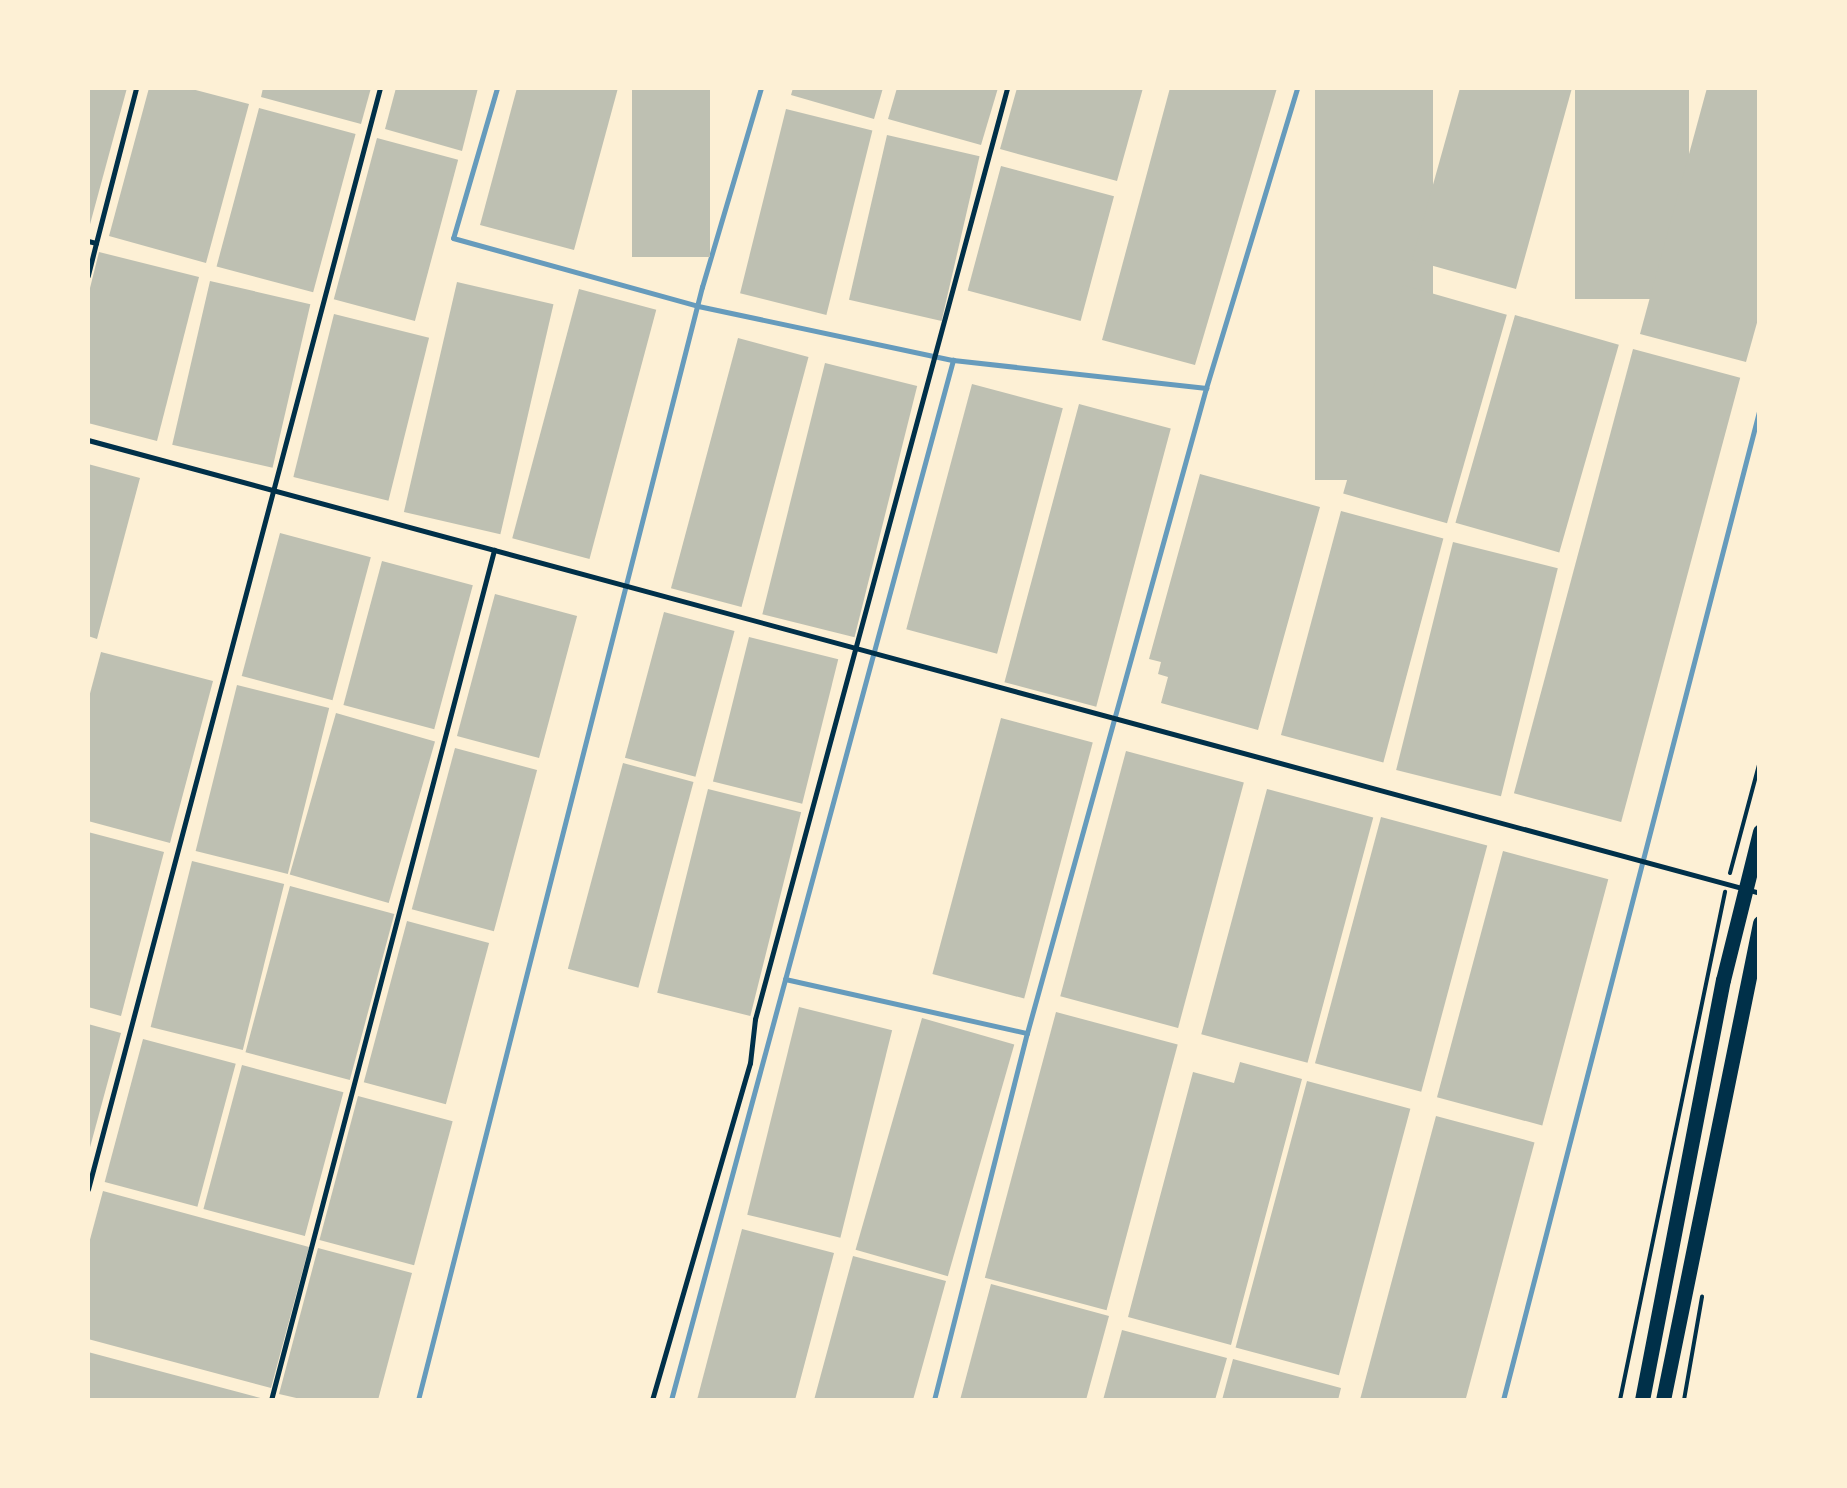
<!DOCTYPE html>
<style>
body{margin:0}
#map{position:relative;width:1847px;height:1488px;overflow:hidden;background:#fdf0d5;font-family:"Sofia Sans Condensed",sans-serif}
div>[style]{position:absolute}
.stream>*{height:5px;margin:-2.5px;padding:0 2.5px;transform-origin:2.5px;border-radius:2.5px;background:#669bbc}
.building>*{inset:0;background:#bec0b2;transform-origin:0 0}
.path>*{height:4px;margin:-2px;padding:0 2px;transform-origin:2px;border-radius:2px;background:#003049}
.service>*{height:5px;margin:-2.5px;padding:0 2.5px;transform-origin:2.5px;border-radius:2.5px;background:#003049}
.secondary>*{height:15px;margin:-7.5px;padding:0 7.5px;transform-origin:7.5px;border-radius:7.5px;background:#003049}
span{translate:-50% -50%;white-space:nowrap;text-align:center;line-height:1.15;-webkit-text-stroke:10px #fdf0d5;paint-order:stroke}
.frame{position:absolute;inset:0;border:90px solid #fdf0d5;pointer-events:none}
</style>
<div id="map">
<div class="stream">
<div style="left:497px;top:88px;width:156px;rotate:106.3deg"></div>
<div style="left:453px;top:238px;width:254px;rotate:15.5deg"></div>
<div style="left:698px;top:306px;width:261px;rotate:12deg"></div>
<div style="left:953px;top:360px;width:255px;rotate:6.3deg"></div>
<div style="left:1206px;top:388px;width:313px;rotate:-73.1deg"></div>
<div style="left:785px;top:979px;width:248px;rotate:12.6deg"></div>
<div style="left:1027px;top:1033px;width:669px;rotate:-74.49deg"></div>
<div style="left:418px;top:1400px;width:1149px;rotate:-75.69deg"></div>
<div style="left:702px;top:287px;width:208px;rotate:-73.5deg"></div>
<div style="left:671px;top:1400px;width:1078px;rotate:-74.83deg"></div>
<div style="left:934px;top:1400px;width:379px;rotate:-75.8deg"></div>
<div style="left:1503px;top:1400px;width:1025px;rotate:-75.48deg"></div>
</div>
<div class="building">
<div style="clip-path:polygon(88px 88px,127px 88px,89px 228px,88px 227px)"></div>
<div style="clip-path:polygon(149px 88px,188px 88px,249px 104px,206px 263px,109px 236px)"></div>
<div style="clip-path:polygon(263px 88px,371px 88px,361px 124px,261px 97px)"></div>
<div style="clip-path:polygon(396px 88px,478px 88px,462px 151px,385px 129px)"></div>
<div style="clip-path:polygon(517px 88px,618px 88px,574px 250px,480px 225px)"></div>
<div style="left:632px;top:88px;width:78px;height:169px"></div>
<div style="clip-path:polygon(793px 88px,883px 88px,874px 119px,791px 95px)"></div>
<div style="clip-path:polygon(897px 88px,998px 88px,981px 145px,888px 119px)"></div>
<div style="clip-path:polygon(1017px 88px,1143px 88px,1117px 181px,1000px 149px)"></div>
<div style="clip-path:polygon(1170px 88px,1277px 88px,1195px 365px,1102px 340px)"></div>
<div style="left:1315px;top:88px;width:118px;height:392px"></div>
<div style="clip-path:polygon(1460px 88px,1572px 88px,1516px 289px,1412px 260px)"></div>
<div style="left:1575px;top:88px;width:114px;height:211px"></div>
<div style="clip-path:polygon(1707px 88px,1760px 88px,1760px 312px,1746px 362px,1640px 334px)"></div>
<div style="left:259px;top:108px;width:100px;height:164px;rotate:15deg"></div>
<div style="left:786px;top:109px;width:89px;height:190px;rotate:14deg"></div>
<div style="left:887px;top:135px;width:95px;height:169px;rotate:13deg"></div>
<div style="left:377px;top:138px;width:84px;height:167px;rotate:15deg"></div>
<div style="left:1001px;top:166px;width:117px;height:129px;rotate:15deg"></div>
<div style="clip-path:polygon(99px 252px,199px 277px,157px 441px,88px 423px,88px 296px)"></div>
<div style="left:210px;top:281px;width:103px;height:168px;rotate:13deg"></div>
<div style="left:457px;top:282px;width:99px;height:236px;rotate:13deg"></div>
<div style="left:1403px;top:285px;width:108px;height:217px;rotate:16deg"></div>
<div style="left:579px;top:289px;width:80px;height:258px;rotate:15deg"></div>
<div style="left:334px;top:314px;width:98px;height:168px;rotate:14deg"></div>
<div style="left:1515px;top:315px;width:108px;height:216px;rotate:16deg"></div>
<div style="left:738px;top:338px;width:73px;height:259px;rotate:15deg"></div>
<div style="left:1633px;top:349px;width:111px;height:460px;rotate:15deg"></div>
<div style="left:825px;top:363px;width:95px;height:259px;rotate:14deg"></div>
<div style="left:972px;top:384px;width:94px;height:254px;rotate:15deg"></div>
<div style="left:1079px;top:404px;width:95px;height:288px;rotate:15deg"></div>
<div style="clip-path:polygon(88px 464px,140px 478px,97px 639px,88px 636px)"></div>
<div style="clip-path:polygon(1200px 474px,1320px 507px,1258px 730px,1161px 703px,1168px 677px,1158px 674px,1161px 662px,1149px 659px)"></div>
<div style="left:1341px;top:511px;width:106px;height:232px;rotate:15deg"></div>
<div style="left:280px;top:533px;width:94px;height:148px;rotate:15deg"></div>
<div style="left:1453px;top:542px;width:108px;height:235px;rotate:14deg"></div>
<div style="left:382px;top:561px;width:94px;height:149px;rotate:15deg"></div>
<div style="left:495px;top:594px;width:85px;height:147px;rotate:15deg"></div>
<div style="left:664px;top:612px;width:73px;height:151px;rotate:15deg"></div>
<div style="left:749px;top:637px;width:92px;height:149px;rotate:14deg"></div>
<div style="clip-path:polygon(101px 652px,213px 681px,170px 843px,88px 821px,88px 701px)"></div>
<div style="left:237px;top:685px;width:95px;height:171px;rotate:14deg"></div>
<div style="left:336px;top:713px;width:103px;height:168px;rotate:16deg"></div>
<div style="left:1001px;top:718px;width:95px;height:265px;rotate:15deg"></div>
<div style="left:455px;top:748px;width:85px;height:167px;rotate:15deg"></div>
<div style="left:1126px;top:751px;width:122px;height:254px;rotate:15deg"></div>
<div style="left:623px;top:763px;width:73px;height:213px;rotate:15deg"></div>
<div style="left:708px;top:789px;width:96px;height:210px;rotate:14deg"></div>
<div style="left:1267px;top:789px;width:110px;height:254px;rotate:15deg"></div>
<div style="left:1381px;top:817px;width:110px;height:255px;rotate:15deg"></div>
<div style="clip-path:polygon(88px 832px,164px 852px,121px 1016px,88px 1007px)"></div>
<div style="left:1503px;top:851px;width:109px;height:255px;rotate:15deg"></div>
<div style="left:192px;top:861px;width:95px;height:171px;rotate:14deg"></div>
<div style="left:290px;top:886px;width:108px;height:172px;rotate:15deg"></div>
<div style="left:407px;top:921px;width:85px;height:167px;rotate:15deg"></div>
<div style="left:799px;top:1007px;width:96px;height:214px;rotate:14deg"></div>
<div style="left:1056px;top:1012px;width:126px;height:275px;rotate:15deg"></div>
<div style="left:922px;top:1018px;width:96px;height:241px;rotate:16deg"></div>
<div style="clip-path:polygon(88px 1024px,121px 1033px,89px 1151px,88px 1150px)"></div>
<div style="left:143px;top:1039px;width:96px;height:148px;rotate:15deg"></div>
<div style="clip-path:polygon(1240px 1062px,1302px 1079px,1231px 1345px,1128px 1317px,1193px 1072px,1234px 1083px)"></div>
<div style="left:242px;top:1065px;width:105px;height:149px;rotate:15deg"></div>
<div style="left:1307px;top:1081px;width:107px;height:276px;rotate:15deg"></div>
<div style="left:358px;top:1096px;width:98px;height:149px;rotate:15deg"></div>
<div style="left:1436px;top:1116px;width:102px;height:295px;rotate:15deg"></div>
<div style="clip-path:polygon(103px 1191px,309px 1247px,271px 1388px,88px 1339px,88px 1247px)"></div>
<div style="clip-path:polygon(742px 1229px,834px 1253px,795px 1400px,697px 1400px)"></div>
<div style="clip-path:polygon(318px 1248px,412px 1273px,378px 1400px,305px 1400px,279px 1394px)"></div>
<div style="clip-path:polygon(853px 1256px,946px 1281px,913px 1400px,814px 1400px)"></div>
<div style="clip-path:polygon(991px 1284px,1109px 1316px,1086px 1400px,960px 1400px)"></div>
<div style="clip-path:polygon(1122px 1330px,1227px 1358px,1215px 1400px,1103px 1400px)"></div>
<div style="clip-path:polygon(88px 1352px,264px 1399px,263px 1400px,88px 1400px)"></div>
<div style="clip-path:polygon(1233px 1359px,1341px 1388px,1338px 1400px,1222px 1400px)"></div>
</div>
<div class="path">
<div style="left:1730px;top:873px;width:116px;rotate:-75deg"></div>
<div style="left:1620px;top:1400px;width:519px;rotate:-78.32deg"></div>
<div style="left:1684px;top:1400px;width:105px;rotate:-80.1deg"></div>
</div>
<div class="service">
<div style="left:88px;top:241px;width:8px;rotate:14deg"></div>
<div style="left:96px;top:243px;width:34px;rotate:104deg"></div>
<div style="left:96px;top:243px;width:160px;rotate:-75.5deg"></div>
<div style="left:88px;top:440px;width:1732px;rotate:15.16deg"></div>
<div style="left:88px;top:1189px;width:1139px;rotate:-75.15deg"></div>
<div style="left:271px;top:1400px;width:879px;rotate:-75.3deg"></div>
<div style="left:652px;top:1400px;width:351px;rotate:-73.8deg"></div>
<div style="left:750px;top:1063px;width:44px;rotate:-83.5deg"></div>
<div style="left:755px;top:1019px;width:965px;rotate:-74.85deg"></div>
</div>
<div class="secondary">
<div style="left:1642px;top:1400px;width:428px;rotate:-79.1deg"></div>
<div style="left:1723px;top:980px;width:153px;rotate:-76deg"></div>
<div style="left:1663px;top:1400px;width:487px;rotate:-78.5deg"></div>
</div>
<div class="frame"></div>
</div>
